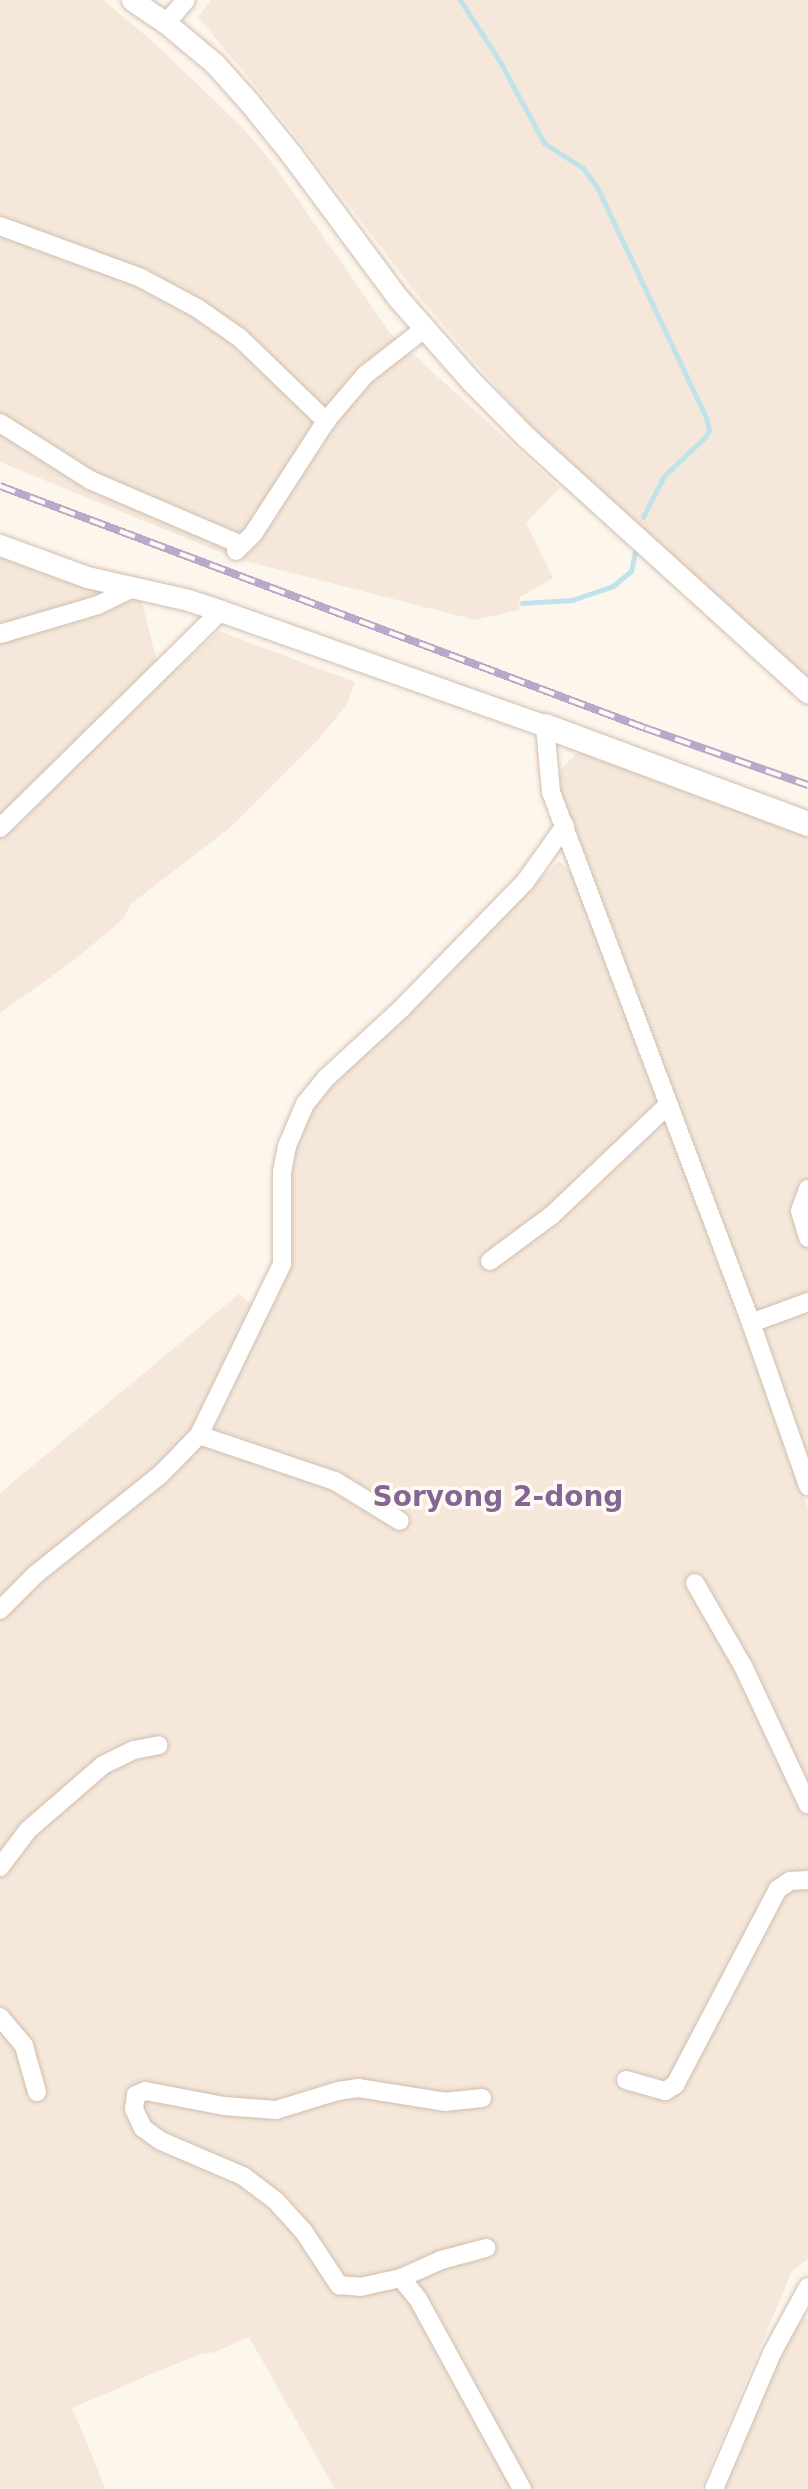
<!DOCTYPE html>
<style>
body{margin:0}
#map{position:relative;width:808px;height:2489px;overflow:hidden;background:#fdf6ec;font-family:"DejaVu Sans",sans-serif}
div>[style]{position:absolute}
.residential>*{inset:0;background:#f5e8da}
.stream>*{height:5px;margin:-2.5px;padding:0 2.5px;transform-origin:2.5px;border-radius:2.5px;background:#bfe3e8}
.roads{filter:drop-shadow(0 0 2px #d1beb0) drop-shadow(0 0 2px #d1beb0)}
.minor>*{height:18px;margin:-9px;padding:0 9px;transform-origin:9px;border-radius:9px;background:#fff}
.tertiary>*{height:21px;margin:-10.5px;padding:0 10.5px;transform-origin:10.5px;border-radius:10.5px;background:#fff}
.secondary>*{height:24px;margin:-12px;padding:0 12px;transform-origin:12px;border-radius:12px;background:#fff}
.rail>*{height:8px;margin-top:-4px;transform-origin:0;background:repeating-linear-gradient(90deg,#fffaf3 0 16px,#b9a8c9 0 32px);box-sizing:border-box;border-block:2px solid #b9a8c9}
span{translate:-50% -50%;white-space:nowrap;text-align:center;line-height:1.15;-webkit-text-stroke:7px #fffaf3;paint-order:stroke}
.quarter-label{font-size:28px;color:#846695;font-weight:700}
</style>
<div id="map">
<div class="residential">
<div style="clip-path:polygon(0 0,103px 0,151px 40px,243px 128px,274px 165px,390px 333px,560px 488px,526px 523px,553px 578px,520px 597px,519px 610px,475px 620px,237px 559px,0 462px)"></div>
<div style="clip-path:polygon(211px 0,808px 0,808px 677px,696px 583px,526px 422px,420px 298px,280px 116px,198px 17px)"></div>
<div style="clip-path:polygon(0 554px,141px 598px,158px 666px,0 822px)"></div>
<div style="clip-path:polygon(219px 631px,355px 682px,347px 704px,318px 740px,232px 826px,131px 904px,123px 919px,73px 961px,0 1013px,0 835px,113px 724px)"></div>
<div style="clip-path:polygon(582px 748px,808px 832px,808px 1473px,758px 1315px,703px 1185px,560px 789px,560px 770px)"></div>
<div style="clip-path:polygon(559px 861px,578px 880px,808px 1508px,808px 2259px,792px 2271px,701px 2489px,335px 2489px,249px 2337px,215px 2352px,197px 2355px,72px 2408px,105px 2487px,103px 2489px,0 2489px,0 1618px,43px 1577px,168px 1476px,288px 1264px,291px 1248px,289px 1177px,292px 1156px,303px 1124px,320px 1095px)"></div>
<div style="clip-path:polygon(239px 1294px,255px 1308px,183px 1447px,0 1604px,0 1493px)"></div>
<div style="clip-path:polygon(808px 2319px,808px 2489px,724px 2489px,782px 2345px,797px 2320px)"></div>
</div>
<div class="stream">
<div style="left:460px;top:0;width:72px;rotate:57deg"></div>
<div style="left:499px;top:60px;width:94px;rotate:61.5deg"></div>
<div style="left:544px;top:143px;width:46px;rotate:32.7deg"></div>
<div style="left:583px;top:168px;width:24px;rotate:54deg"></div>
<div style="left:597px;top:187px;width:255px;rotate:64.7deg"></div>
<div style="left:706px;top:418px;width:12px;rotate:76deg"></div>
<div style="left:709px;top:430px;width:8px;rotate:120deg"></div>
<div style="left:705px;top:437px;width:57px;rotate:136.4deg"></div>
<div style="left:664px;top:476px;width:46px;rotate:117.1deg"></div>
<div style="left:522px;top:603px;width:50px;rotate:-3.4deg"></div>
<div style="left:572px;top:600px;width:43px;rotate:-18.9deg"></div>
<div style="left:613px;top:586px;width:23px;rotate:-40deg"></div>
<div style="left:631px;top:571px;width:24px;rotate:-78deg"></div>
</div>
<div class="roads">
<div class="minor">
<div style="left:166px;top:23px;width:30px;rotate:-49deg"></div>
<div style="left:0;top:226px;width:150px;rotate:20.2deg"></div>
<div style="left:141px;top:278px;width:64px;rotate:28.2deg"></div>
<div style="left:197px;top:308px;width:52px;rotate:34.9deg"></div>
<div style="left:240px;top:338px;width:120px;rotate:44deg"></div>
<div style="left:0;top:423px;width:107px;rotate:32.3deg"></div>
<div style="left:90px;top:480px;width:165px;rotate:23.2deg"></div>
<div style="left:236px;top:551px;width:24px;rotate:-45deg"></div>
<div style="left:253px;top:534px;width:135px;rotate:-57.1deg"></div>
<div style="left:326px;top:421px;width:60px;rotate:-49.7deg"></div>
<div style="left:365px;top:375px;width:75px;rotate:-37.9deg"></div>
<div style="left:0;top:634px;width:102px;rotate:-16.5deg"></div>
<div style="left:98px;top:605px;width:39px;rotate:-26deg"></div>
<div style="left:545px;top:726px;width:66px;rotate:84.8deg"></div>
<div style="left:551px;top:792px;width:567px;rotate:69.36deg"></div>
<div style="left:751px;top:1323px;width:173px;rotate:70.7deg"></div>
<div style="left:0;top:828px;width:310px;rotate:-44.5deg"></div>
<div style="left:808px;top:1189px;width:23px;rotate:110deg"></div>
<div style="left:800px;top:1211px;width:28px;rotate:73deg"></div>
<div style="left:490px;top:1261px;width:77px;rotate:-36.6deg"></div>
<div style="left:552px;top:1215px;width:161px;rotate:-43.5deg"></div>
<div style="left:751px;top:1323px;width:61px;rotate:-20.2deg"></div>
<div style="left:199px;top:1435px;width:144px;rotate:18.7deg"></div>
<div style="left:335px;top:1481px;width:76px;rotate:31.6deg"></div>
<div style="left:695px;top:1583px;width:96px;rotate:60deg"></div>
<div style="left:743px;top:1666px;width:153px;rotate:64.9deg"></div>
<div style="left:0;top:1610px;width:51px;rotate:-45deg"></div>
<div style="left:36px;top:1574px;width:159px;rotate:-38.6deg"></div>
<div style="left:160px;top:1475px;width:56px;rotate:-45.7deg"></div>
<div style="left:199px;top:1435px;width:190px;rotate:-64.1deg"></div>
<div style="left:282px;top:1264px;width:92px;rotate:-90deg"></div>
<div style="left:282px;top:1172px;width:26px;rotate:-79deg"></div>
<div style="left:287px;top:1146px;width:46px;rotate:-66.8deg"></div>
<div style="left:305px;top:1104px;width:32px;rotate:-51deg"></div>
<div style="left:325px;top:1079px;width:103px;rotate:-42.6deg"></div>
<div style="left:401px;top:1009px;width:177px;rotate:-45.7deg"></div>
<div style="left:525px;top:882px;width:69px;rotate:-54.5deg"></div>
<div style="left:0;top:1867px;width:46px;rotate:-52.9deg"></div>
<div style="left:28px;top:1830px;width:99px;rotate:-40.9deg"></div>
<div style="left:103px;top:1765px;width:34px;rotate:-26deg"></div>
<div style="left:134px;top:1750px;width:25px;rotate:-11deg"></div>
<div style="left:0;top:2017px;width:38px;rotate:50deg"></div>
<div style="left:24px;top:2046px;width:48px;rotate:74.2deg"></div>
<div style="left:626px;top:2080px;width:41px;rotate:15.8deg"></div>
<div style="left:665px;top:2091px;width:12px;rotate:-31deg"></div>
<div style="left:675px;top:2085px;width:221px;rotate:-62.3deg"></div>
<div style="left:778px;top:1889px;width:14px;rotate:-34deg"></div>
<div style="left:790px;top:1881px;width:18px;rotate:-3deg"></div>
<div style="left:482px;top:2098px;width:36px;rotate:174deg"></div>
<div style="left:446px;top:2102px;width:88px;rotate:-170.9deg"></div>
<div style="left:359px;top:2088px;width:21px;rotate:172deg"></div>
<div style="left:338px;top:2091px;width:65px;rotate:163deg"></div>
<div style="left:276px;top:2110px;width:52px;rotate:-175.6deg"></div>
<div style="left:224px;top:2106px;width:80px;rotate:-169.2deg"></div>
<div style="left:145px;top:2091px;width:10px;rotate:156deg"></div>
<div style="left:136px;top:2095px;width:14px;rotate:98deg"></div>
<div style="left:134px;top:2109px;width:21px;rotate:65deg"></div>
<div style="left:143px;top:2128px;width:22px;rotate:36deg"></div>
<div style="left:161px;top:2141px;width:89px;rotate:23.1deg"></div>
<div style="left:243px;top:2176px;width:40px;rotate:37deg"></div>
<div style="left:275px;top:2200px;width:43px;rotate:47.8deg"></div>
<div style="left:304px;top:2232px;width:64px;rotate:56.6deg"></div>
<div style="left:339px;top:2285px;width:21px;rotate:5deg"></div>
<div style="left:360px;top:2287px;width:42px;rotate:-12.4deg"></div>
<div style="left:401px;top:2278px;width:27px;rotate:51deg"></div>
<div style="left:418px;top:2299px;width:217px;rotate:61.3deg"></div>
<div style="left:401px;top:2278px;width:44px;rotate:-24.2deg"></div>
<div style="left:441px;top:2260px;width:47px;rotate:-14.9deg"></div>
<div style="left:714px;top:2489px;width:148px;rotate:-66.9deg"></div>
<div style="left:772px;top:2353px;width:75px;rotate:-61.4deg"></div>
</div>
<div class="tertiary">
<div style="left:132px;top:0;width:41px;rotate:34.1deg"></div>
<div style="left:166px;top:23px;width:64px;rotate:39.9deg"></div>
<div style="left:215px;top:64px;width:51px;rotate:48.2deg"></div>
<div style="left:249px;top:102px;width:67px;rotate:51.1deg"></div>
<div style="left:291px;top:154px;width:179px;rotate:53.4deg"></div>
<div style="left:398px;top:298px;width:109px;rotate:48.7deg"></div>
<div style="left:470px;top:380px;width:78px;rotate:45.5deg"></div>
<div style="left:525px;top:436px;width:382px;rotate:42.2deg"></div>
<div style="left:0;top:545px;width:93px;rotate:20.2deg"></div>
<div style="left:87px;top:577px;width:100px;rotate:12.7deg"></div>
<div style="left:185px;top:599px;width:38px;rotate:18deg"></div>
<div style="left:221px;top:611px;width:344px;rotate:19.5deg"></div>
</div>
<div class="secondary">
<div style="left:545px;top:726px;width:281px;rotate:20.4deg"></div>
</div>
</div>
<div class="rail">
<div style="left:0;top:486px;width:689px;rotate:20.57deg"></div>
<div style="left:645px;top:728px;width:173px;rotate:19.3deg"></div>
</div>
<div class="quarter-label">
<span style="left:498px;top:1497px">Soryong 2-dong</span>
</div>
</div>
